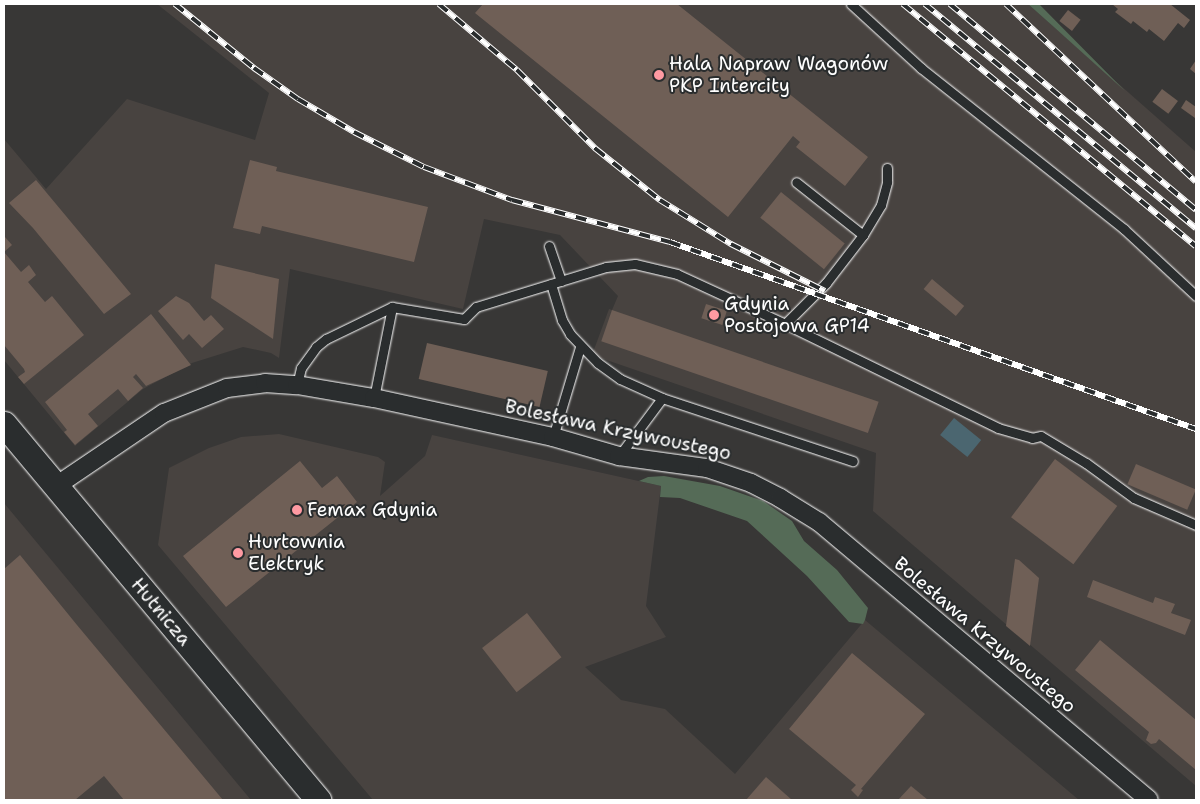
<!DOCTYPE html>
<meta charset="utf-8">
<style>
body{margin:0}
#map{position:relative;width:1200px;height:804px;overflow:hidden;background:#383736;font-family:"Shantell Sans",sans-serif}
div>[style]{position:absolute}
.built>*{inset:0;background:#484340}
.green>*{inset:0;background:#556b57}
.water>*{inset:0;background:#4b6670;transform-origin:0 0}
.building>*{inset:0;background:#6f5f56;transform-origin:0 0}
.roads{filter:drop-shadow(0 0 1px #fff) drop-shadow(0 0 1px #fff)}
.lane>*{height:9px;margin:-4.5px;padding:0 4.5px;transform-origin:4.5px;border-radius:4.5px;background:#2a2d2e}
.street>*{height:18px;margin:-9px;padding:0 9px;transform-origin:9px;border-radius:9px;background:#2a2d2e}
.secondary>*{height:25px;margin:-12.5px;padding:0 12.5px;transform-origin:12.5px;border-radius:12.5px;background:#2a2d2e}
.rail>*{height:5.5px;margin-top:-2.75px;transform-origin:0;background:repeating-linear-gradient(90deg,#2a2d2e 0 11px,#fff 0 22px);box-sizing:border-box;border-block:1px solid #fff}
.dots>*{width:14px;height:14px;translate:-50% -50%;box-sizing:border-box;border:2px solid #2a2d2e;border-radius:50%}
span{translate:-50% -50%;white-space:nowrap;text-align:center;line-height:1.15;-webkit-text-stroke:4px #2a2d2e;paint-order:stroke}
.poi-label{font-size:19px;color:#fff}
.left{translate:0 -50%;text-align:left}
.street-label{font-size:19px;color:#fff}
.frame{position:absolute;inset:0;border:5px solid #fff;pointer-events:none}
</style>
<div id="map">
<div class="built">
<div style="clip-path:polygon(157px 4px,1028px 4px,1196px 152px,1196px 786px,873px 511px,876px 453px,592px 355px,609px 309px,612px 310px,618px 296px,560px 235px,484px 219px,463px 309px,290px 269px,279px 358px,271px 353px,243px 347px,192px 363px,143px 389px,75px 446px,4px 360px,4px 139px,46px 189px,127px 99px,255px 140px,269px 93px)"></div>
<div style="clip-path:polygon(279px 434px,378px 457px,385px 462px,380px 496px,425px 456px,432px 435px,661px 486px,646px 606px,666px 637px,585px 667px,621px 700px,665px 709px,735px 774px,865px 620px,1079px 800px,373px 800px,158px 545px,169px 468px,209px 448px,241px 437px)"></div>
<div style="clip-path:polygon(4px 503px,251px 800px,4px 800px)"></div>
</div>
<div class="green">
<div style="clip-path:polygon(1028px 4px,1039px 4px,1125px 91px,1055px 28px)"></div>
<div style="clip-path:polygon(664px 476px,720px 486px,763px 501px,792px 521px,804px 541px,837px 570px,868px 608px,865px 620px,863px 624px,849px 622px,807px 576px,747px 521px,680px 498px,660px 497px,661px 486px,639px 481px,648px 477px)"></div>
</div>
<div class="water">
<div style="left:954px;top:418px;width:35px;height:22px;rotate:39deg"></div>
</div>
<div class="building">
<div style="clip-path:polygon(483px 4px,677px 4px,868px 157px,845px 186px,796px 147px,800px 142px,793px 136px,728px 217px,475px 13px)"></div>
<div style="clip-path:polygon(1112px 4px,1170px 4px,1190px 20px,1184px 28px,1178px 23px,1164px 41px,1149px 29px,1147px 32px,1133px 21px,1131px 24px,1115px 12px,1118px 9px)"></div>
<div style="left:1068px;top:10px;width:16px;height:14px;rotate:38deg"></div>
<div style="clip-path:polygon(1196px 60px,1196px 74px,1190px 69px)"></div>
<div style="left:1162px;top:89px;width:20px;height:16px;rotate:37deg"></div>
<div style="clip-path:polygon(1186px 100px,1196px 107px,1195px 118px,1181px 108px)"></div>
<div style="clip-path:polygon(250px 160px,277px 167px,276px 171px,428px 207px,414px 262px,262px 226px,260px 234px,233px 228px)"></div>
<div style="clip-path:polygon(36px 180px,131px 294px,104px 314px,33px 228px,9px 203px)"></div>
<div style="left:781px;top:192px;width:82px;height:33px;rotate:39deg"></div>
<div style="clip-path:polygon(5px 237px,12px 245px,4px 252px,4px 238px)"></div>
<div style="clip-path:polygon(4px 252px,21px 272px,29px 265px,36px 275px,28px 282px,45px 302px,52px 296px,84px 335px,24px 384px,18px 377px,25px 372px,24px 369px,4px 345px)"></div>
<div style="clip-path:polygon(215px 264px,279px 279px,273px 339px,211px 298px)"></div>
<div style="left:932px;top:279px;width:42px;height:13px;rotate:40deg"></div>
<div style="clip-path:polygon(176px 296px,189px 303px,204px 321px,211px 315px,224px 329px,202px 348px,189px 334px,183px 340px,158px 311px)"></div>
<div style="left:706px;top:304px;width:22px;height:15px;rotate:18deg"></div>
<div style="left:612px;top:310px;width:282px;height:33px;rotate:19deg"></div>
<div style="clip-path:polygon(151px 314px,191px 365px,146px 386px,136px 374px,133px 377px,143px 388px,128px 401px,118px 389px,88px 414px,98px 426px,75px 445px,64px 432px,67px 430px,45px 402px)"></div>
<div style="left:427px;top:343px;width:124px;height:37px;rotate:13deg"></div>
<div style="left:1055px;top:459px;width:78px;height:73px;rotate:37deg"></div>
<div style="clip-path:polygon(300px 461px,322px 488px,337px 476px,357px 502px,226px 607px,183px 556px)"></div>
<div style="left:1136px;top:464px;width:65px;height:22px;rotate:23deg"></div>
<div style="clip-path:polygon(20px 555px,77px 625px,223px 800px,124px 800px,104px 776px,75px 800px,4px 800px,4px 569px)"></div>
<div style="clip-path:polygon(1015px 559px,1019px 560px,1039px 578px,1030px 646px,1006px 626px)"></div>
<div style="clip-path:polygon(1093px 580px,1153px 603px,1155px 597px,1175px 604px,1171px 613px,1191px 620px,1185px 635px,1087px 597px)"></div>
<div style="left:527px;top:613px;width:56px;height:57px;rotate:52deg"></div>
<div style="clip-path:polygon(1100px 640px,1196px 720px,1196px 770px,1159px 739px,1156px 743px,1151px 744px,1146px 740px,1149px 732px,1075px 670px)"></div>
<div style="clip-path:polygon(852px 653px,925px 714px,861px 789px,863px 790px,858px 797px,851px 790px,856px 785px,789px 729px)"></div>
<div style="clip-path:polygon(766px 777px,792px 800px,746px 800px)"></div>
<div style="clip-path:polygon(911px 786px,928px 800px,898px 800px)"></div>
</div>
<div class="roads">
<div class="lane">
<div style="left:851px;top:4px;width:95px;rotate:42.4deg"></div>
<div style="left:921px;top:68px;width:259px;rotate:38.4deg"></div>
<div style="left:1124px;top:229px;width:98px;rotate:42.9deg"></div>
<div style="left:863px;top:235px;width:35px;rotate:-59deg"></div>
<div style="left:881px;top:205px;width:24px;rotate:-75deg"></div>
<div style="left:887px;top:182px;width:14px;rotate:-90deg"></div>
<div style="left:549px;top:246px;width:37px;rotate:71deg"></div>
<div style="left:551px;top:284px;width:38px;rotate:73deg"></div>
<div style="left:562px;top:320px;width:16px;rotate:60deg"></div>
<div style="left:570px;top:334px;width:40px;rotate:46deg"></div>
<div style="left:598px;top:363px;width:27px;rotate:36deg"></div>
<div style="left:620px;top:379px;width:46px;rotate:24.3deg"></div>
<div style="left:662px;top:398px;width:201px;rotate:18.3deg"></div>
<div style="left:785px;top:324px;width:237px;rotate:26deg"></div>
<div style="left:998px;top:428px;width:35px;rotate:16deg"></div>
<div style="left:1032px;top:438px;width:9px;rotate:-13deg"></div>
<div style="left:1041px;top:436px;width:52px;rotate:31deg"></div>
<div style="left:1086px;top:463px;width:59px;rotate:36.1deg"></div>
<div style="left:1134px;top:498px;width:68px;rotate:23.5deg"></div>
<div style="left:297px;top:385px;width:17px;rotate:-77deg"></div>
<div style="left:301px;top:368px;width:26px;rotate:-54deg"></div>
<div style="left:316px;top:347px;width:13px;rotate:-39deg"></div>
<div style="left:326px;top:339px;width:73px;rotate:-25.9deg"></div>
<div style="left:374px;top:398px;width:93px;rotate:-78.8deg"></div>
<div style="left:392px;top:307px;width:73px;rotate:9.5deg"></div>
<div style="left:464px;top:319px;width:17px;rotate:-45deg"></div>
<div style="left:476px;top:307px;width:136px;rotate:-17.1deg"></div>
<div style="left:606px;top:267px;width:29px;rotate:-6deg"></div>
<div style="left:635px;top:264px;width:43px;rotate:13.4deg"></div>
<div style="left:677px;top:274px;width:119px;rotate:24.8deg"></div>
<div style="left:785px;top:324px;width:58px;rotate:-45deg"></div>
<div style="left:826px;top:283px;width:61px;rotate:-52.4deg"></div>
<div style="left:863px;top:235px;width:85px;rotate:-141.7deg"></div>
<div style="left:553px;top:437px;width:94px;rotate:-73.3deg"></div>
<div style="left:619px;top:456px;width:72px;rotate:-53.4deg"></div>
</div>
<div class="street">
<div style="left:56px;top:486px;width:130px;rotate:-34.1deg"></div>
<div style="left:164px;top:413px;width:68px;rotate:-21.6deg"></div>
<div style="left:227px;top:388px;width:38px;rotate:-7deg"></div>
<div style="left:265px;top:383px;width:32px;rotate:4deg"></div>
<div style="left:297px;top:385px;width:78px;rotate:9.6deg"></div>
<div style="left:374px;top:398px;width:183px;rotate:12.3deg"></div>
<div style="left:553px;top:437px;width:69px;rotate:16.1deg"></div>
<div style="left:619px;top:456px;width:89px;rotate:7.8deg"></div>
<div style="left:707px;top:468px;width:46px;rotate:18.8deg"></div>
<div style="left:751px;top:483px;width:33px;rotate:27deg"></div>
<div style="left:780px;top:498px;width:46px;rotate:31.6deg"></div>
<div style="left:819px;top:522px;width:431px;rotate:40.1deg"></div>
</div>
<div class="secondary">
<div style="left:4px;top:424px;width:490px;rotate:50.1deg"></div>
</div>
</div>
<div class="rail">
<div style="left:175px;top:4px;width:102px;rotate:39deg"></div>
<div style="left:254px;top:68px;width:54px;rotate:35.2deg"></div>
<div style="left:298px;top:99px;width:65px;rotate:30.5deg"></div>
<div style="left:354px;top:132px;width:78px;rotate:26.6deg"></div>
<div style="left:424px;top:167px;width:94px;rotate:20.6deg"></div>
<div style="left:512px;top:200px;width:163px;rotate:14.9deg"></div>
<div style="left:670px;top:242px;width:558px;rotate:19.57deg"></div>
<div style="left:439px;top:4px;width:102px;rotate:40.2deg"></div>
<div style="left:517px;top:70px;width:112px;rotate:45deg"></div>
<div style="left:596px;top:149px;width:82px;rotate:38.6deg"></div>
<div style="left:660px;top:200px;width:84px;rotate:31.8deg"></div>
<div style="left:731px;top:244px;width:105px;rotate:26.6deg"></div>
<div style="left:903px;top:4px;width:380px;rotate:39.6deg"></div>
<div style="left:925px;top:4px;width:352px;rotate:39.6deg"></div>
<div style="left:950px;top:4px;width:321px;rotate:39.9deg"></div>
<div style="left:1006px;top:4px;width:260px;rotate:43.1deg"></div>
</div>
<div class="dots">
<div style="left:659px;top:75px;background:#ff9aa2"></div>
<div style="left:714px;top:315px;background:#ff9aa2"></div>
<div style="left:297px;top:510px;background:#ff9aa2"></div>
<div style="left:238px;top:553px;background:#ff9aa2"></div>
</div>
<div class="poi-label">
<span class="left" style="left:669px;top:75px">Hala Napraw Wagonów<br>PKP Intercity</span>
<span class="left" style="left:724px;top:315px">Gdynia<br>Postojowa GP14</span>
<span class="left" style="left:307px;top:510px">Femax Gdynia</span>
<span class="left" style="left:248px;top:553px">Hurtownia<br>Elektryk</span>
</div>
<div class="street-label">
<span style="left:618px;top:430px;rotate:12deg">Bolesława Krzywoustego</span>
<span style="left:161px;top:612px;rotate:50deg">Hutnicza</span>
<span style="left:985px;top:635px;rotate:40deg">Bolesława Krzywoustego</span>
</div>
<div class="frame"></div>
</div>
